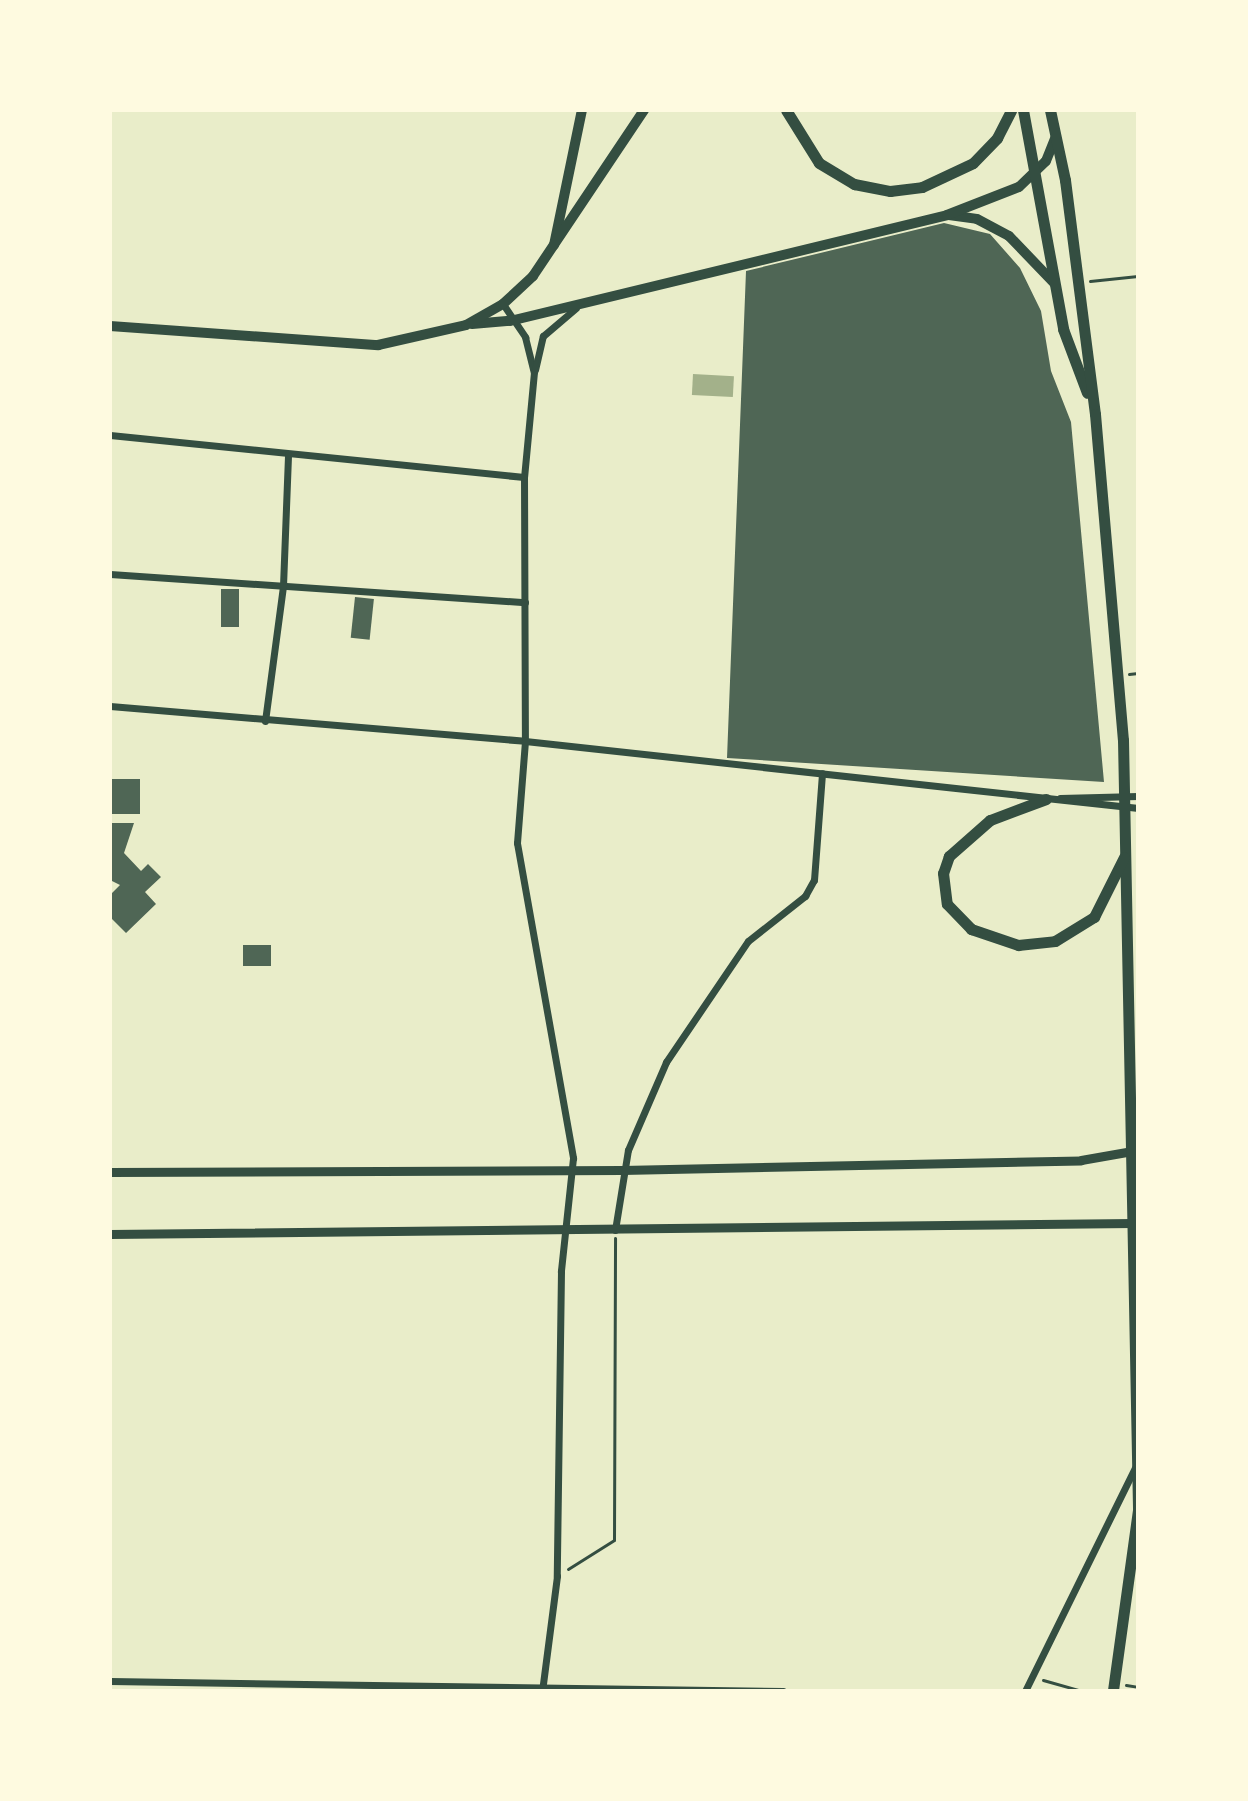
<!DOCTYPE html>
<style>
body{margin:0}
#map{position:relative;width:1248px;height:1801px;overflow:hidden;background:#e9edc9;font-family:"Libre Baskerville",serif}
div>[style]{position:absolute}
.water>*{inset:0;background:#a3b18a;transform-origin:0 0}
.building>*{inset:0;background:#4f6655;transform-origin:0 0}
.path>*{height:3px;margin:-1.5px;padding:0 1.5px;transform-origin:1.5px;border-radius:1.5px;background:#344e41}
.minor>*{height:7px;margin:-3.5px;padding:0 3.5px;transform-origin:3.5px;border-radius:3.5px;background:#344e41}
.secondary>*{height:9px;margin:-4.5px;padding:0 4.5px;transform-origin:4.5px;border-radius:4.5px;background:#344e41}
.primary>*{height:10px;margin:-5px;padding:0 5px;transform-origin:5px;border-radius:5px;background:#344e41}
.trunk>*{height:11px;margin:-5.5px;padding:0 5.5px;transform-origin:5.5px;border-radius:5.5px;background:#344e41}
span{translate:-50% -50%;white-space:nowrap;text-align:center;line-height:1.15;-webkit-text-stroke:8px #fefae0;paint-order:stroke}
.frame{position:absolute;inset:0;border:112px solid #fefae0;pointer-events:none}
</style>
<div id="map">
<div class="water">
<div style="left:693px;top:374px;width:41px;height:21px;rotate:3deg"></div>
</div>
<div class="building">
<div style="clip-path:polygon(944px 223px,990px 234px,1020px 268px,1041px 311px,1051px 371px,1071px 422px,1104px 782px,727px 758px,746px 271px)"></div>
<div style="left:221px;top:589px;width:18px;height:38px"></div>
<div style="left:355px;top:597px;width:19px;height:41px;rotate:6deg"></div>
<div style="left:110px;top:779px;width:30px;height:35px"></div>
<div style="clip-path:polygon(110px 823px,134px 823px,124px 853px,141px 871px,148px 864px,161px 877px,145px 892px,156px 904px,126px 933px,110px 917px,110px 895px,120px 885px,110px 880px)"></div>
<div style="left:243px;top:945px;width:28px;height:21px"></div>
</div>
<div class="path">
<div style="left:1090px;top:281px;width:48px;rotate:-5.9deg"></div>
<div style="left:1129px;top:674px;width:9px;rotate:-6deg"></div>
<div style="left:568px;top:1569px;width:54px;rotate:-32.2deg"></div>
<div style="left:614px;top:1540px;width:302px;rotate:-89.8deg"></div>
<div style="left:1043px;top:1680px;width:41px;rotate:15.8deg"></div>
<div style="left:1126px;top:1685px;width:12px;rotate:9deg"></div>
</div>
<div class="minor">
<div style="left:503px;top:304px;width:40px;rotate:56deg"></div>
<div style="left:525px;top:337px;width:36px;rotate:76deg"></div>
<div style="left:534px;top:372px;width:105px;rotate:95.4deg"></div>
<div style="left:524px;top:477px;width:264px;rotate:89.8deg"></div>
<div style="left:525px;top:741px;width:102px;rotate:94.5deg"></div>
<div style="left:517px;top:843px;width:320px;rotate:79.9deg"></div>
<div style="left:573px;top:1158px;width:114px;rotate:96.1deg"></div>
<div style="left:561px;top:1271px;width:305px;rotate:90.8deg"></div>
<div style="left:557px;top:1576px;width:116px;rotate:97.4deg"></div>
<div style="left:535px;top:370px;width:35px;rotate:-77deg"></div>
<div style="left:543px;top:336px;width:43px;rotate:-40.3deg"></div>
<div style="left:110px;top:435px;width:416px;rotate:5.8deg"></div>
<div style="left:110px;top:574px;width:416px;rotate:3.9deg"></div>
<div style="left:110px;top:706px;width:416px;rotate:4.8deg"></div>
<div style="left:525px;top:741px;width:617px;rotate:6.24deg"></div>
<div style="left:265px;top:721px;width:136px;rotate:-82.4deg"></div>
<div style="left:283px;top:586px;width:131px;rotate:-87.8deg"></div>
<div style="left:1060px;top:798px;width:78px;rotate:-1.5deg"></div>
<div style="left:615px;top:1230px;width:81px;rotate:-80.8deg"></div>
<div style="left:628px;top:1150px;width:96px;rotate:-66.6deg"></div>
<div style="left:666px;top:1062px;width:146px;rotate:-55.9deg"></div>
<div style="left:748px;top:941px;width:73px;rotate:-38.3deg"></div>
<div style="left:805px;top:896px;width:18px;rotate:-61deg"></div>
<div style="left:814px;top:880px;width:107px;rotate:-85.7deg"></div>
<div style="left:110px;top:1681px;width:673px;rotate:0.85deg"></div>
<div style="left:1025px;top:1691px;width:250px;rotate:-63.8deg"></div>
</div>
<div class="secondary">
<div style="left:110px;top:1172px;width:512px;rotate:-0.22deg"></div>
<div style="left:622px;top:1170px;width:459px;rotate:-1.2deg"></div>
<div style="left:1081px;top:1160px;width:52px;rotate:-10deg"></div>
<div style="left:110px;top:1234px;width:1023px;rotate:-0.62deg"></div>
</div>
<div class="primary">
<div style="left:949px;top:215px;width:28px;rotate:8deg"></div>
<div style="left:977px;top:219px;width:36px;rotate:28deg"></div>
<div style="left:1009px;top:236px;width:66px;rotate:46.2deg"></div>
<div style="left:554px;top:245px;width:138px;rotate:-78.3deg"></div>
<div style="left:472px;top:324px;width:38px;rotate:-5deg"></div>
<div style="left:510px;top:321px;width:450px;rotate:-13.6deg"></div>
<div style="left:947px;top:215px;width:77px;rotate:-21.3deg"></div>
<div style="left:1019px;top:187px;width:37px;rotate:-44deg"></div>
<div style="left:1046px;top:161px;width:27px;rotate:-68deg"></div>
<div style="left:110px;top:326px;width:269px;rotate:4.1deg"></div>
<div style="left:378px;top:345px;width:90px;rotate:-12.8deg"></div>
<div style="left:466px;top:325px;width:43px;rotate:-29.6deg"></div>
<div style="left:503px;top:304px;width:41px;rotate:-43deg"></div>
<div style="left:533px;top:276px;width:200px;rotate:-56.2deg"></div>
</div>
<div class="trunk">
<div style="left:786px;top:110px;width:62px;rotate:58.1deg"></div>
<div style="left:819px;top:163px;width:41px;rotate:31deg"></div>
<div style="left:854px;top:184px;width:37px;rotate:11deg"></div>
<div style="left:890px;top:191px;width:32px;rotate:-7deg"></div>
<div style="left:922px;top:187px;width:56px;rotate:-25.2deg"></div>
<div style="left:973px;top:163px;width:35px;rotate:-46deg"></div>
<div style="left:997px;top:138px;width:31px;rotate:-63deg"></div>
<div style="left:1023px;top:110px;width:223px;rotate:79.6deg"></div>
<div style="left:1063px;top:329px;width:68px;rotate:69.4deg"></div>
<div style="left:1050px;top:110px;width:72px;rotate:77.9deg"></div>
<div style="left:1065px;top:180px;width:236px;rotate:82.7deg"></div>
<div style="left:1095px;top:414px;width:327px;rotate:85.1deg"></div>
<div style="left:1123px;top:740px;width:770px;rotate:88.88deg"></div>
<div style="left:1138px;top:1510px;width:183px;rotate:97.9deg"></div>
<div style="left:1046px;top:799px;width:60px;rotate:159.4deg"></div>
<div style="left:990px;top:820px;width:55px;rotate:138.7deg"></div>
<div style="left:949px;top:856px;width:18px;rotate:109deg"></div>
<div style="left:943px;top:873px;width:31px;rotate:83deg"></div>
<div style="left:947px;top:904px;width:35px;rotate:46deg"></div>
<div style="left:971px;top:929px;width:50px;rotate:18.8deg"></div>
<div style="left:1018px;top:945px;width:37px;rotate:-6deg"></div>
<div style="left:1055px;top:941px;width:46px;rotate:-31.6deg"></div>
<div style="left:1094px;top:917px;width:67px;rotate:-63.4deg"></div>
</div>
<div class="frame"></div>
</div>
